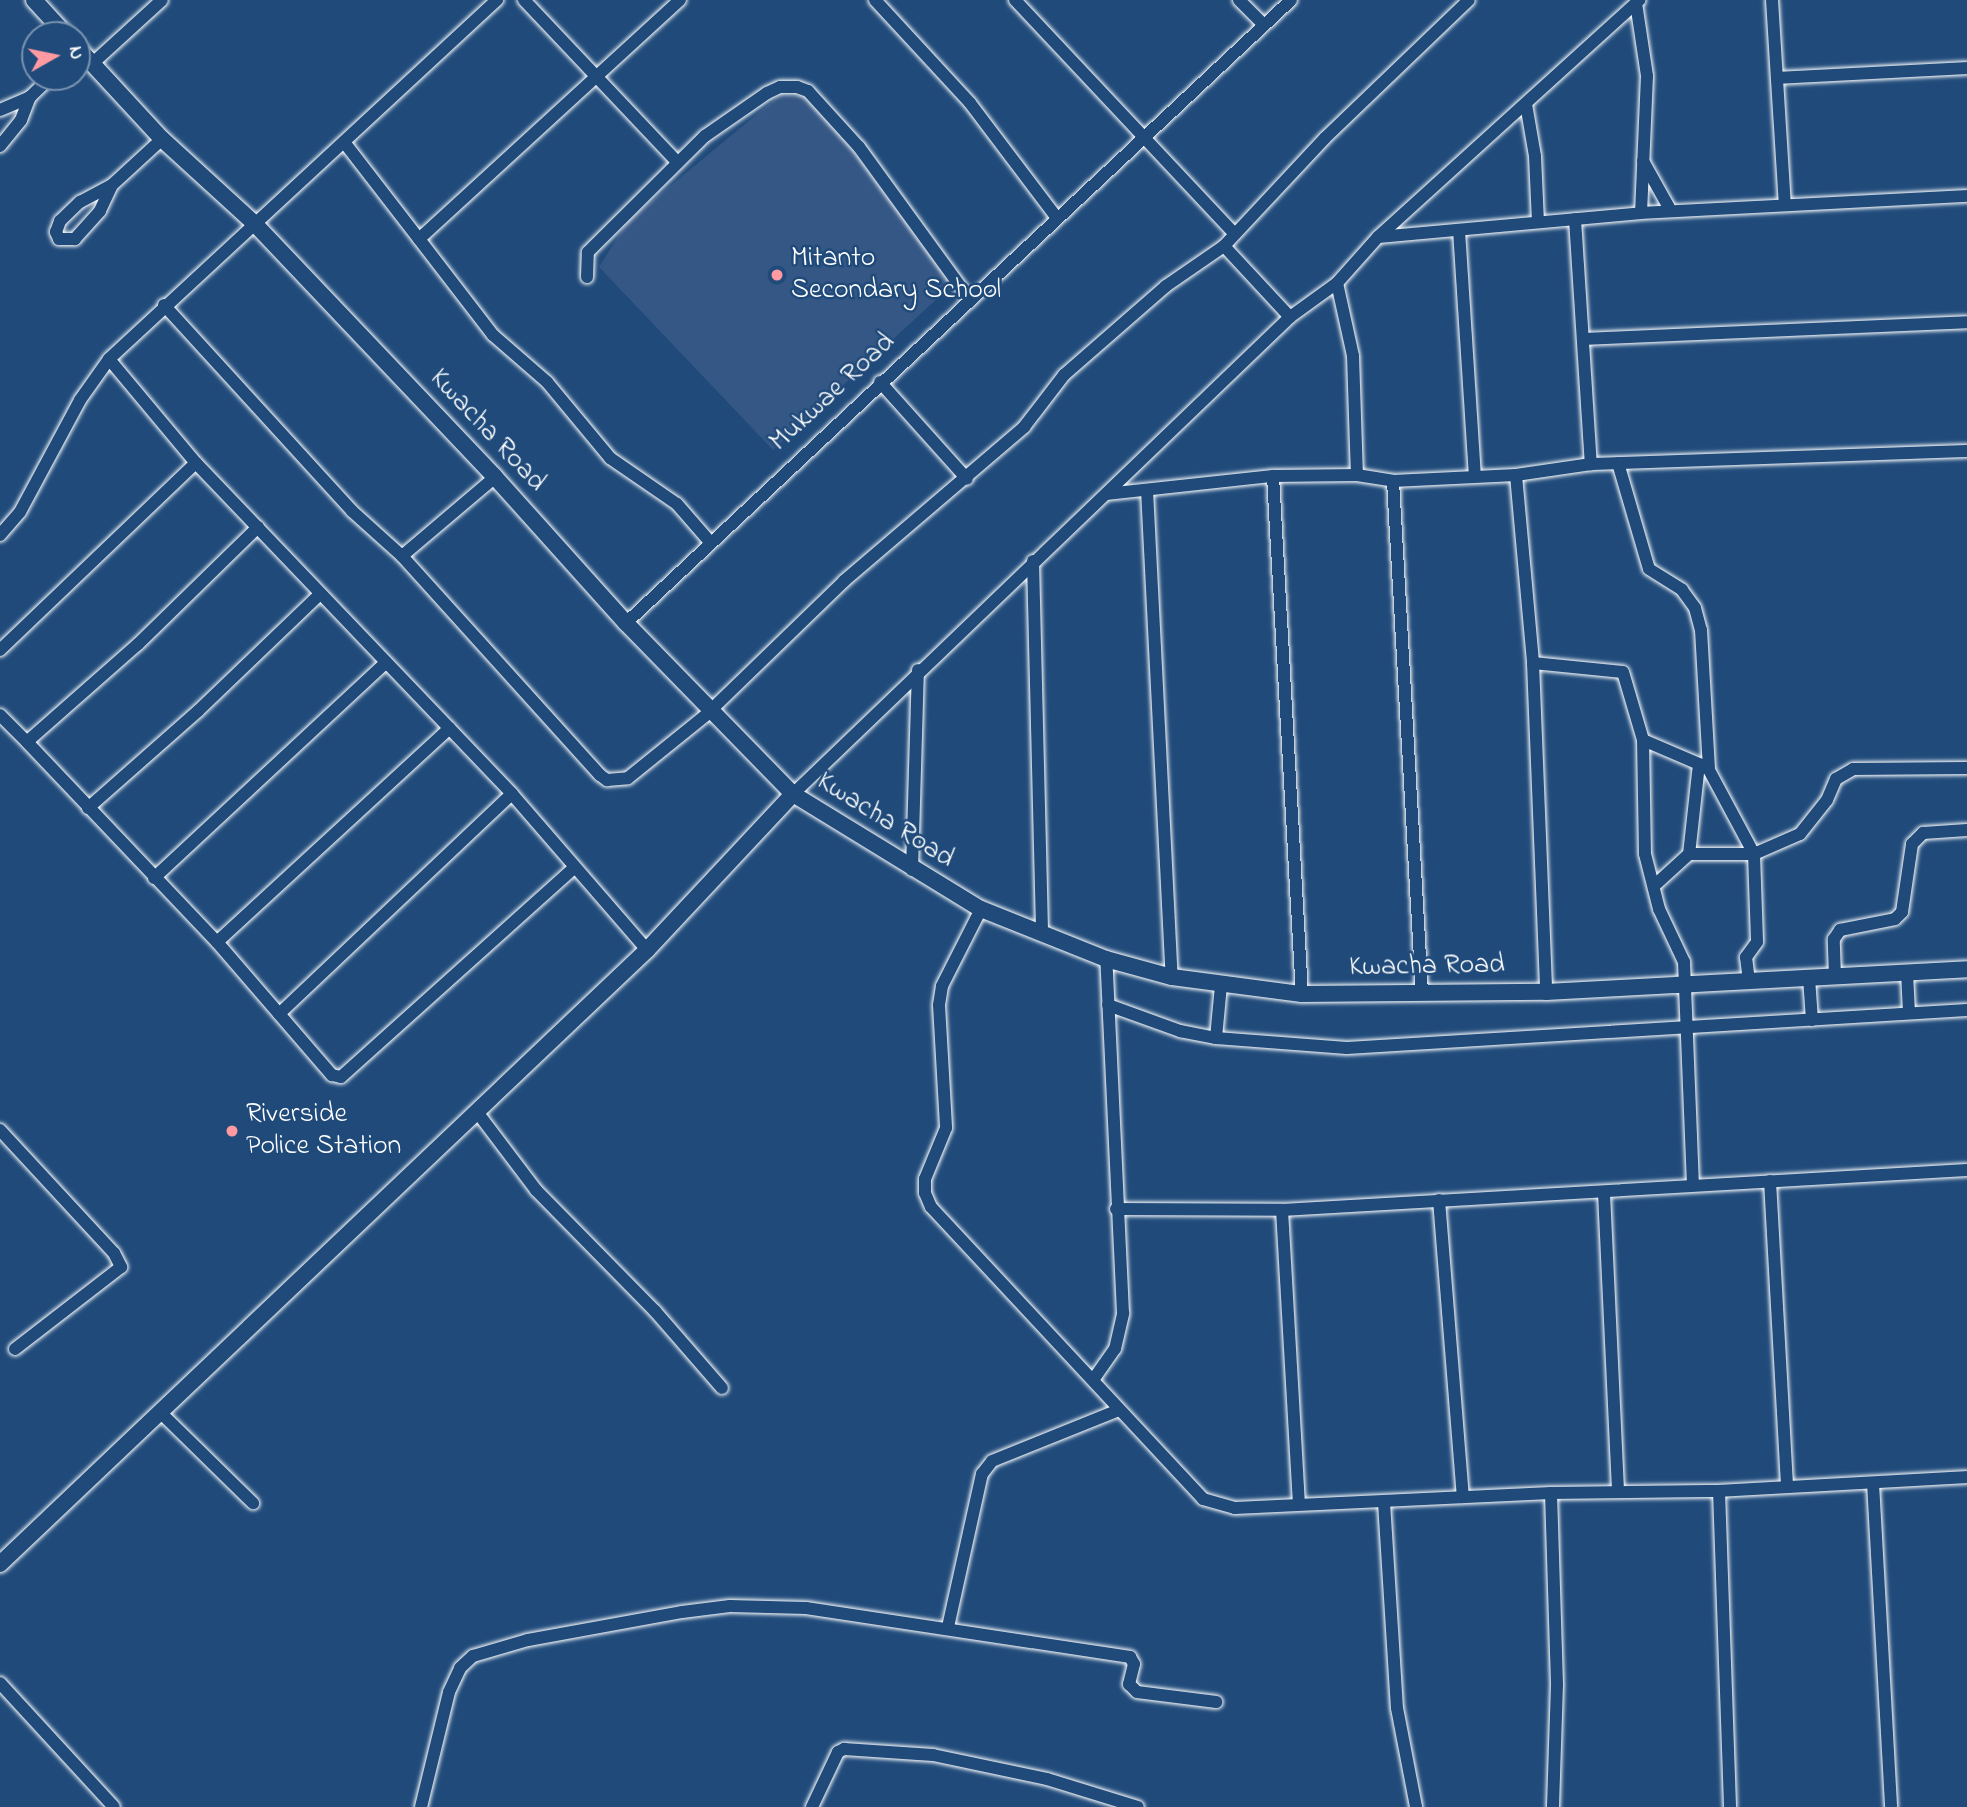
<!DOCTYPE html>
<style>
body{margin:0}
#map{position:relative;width:1967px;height:1807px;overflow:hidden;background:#1f4a7a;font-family:"Indie Flower",sans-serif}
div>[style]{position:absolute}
.built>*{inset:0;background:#355785}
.roads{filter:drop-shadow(0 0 2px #fff) drop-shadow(0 0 2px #fff)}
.minor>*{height:12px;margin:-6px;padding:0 6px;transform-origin:6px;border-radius:6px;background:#1f4a7a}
.major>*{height:16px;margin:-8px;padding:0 8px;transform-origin:8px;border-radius:8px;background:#1f4a7a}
.dots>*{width:19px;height:19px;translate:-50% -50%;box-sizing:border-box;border:4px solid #1f4a7a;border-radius:50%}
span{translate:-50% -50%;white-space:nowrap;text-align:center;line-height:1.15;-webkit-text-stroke:5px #1f4a7a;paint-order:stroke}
.poi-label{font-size:28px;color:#fff}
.left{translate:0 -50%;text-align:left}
.street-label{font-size:28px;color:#fff}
.north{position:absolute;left:21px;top:21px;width:70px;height:70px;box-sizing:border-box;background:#1f4a7a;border:2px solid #7992af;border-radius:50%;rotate:81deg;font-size:19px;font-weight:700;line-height:28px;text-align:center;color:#fff}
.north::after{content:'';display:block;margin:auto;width:24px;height:32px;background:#ff9aa2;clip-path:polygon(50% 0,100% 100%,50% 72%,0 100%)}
</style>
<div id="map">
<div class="built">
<div style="clip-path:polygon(780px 95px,802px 96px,818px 106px,954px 283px,773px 450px,599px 267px,628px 221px)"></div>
</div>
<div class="roads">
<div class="minor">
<div style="left:524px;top:0;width:223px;rotate:46.6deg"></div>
<div style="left:875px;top:0;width:140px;rotate:47.3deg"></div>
<div style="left:970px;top:103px;width:144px;rotate:52.9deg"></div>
<div style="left:1015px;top:0;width:321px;rotate:46.8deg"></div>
<div style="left:1239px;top:0;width:35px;rotate:45deg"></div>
<div style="left:1772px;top:0;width:205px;rotate:86.4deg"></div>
<div style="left:1636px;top:3px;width:74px;rotate:81.4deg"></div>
<div style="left:1647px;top:76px;width:137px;rotate:92.5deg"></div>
<div style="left:93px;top:63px;width:93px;rotate:-42.4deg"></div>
<div style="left:1777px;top:78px;width:190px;rotate:-3deg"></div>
<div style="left:1526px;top:104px;width:53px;rotate:80.2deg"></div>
<div style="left:1535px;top:156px;width:66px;rotate:87.4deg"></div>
<div style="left:0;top:110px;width:33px;rotate:-23deg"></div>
<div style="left:30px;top:97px;width:29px;rotate:-44deg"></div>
<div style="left:344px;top:142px;width:123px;rotate:52.3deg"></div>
<div style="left:419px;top:239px;width:354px;rotate:-42.5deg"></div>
<div style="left:0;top:146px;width:33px;rotate:-51deg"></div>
<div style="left:21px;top:120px;width:25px;rotate:-69deg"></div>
<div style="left:1643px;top:161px;width:57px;rotate:60.8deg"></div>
<div style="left:112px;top:185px;width:29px;rotate:115deg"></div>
<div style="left:100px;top:211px;width:38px;rotate:132deg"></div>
<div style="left:75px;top:239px;width:16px;rotate:180deg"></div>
<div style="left:59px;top:239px;width:8px;rotate:-113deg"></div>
<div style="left:56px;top:232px;width:12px;rotate:-70deg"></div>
<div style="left:60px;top:221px;width:28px;rotate:-44deg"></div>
<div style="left:80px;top:202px;width:36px;rotate:-28deg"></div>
<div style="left:112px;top:185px;width:68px;rotate:-42.6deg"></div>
<div style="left:1575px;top:219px;width:246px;rotate:86.3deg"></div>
<div style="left:1459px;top:230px;width:247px;rotate:86.3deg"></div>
<div style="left:1379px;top:237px;width:263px;rotate:-5.2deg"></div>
<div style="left:1641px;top:213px;width:326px;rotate:-3deg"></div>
<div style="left:419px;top:239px;width:121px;rotate:52.4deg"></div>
<div style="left:493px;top:335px;width:72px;rotate:41deg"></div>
<div style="left:547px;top:382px;width:99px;rotate:50.3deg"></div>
<div style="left:610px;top:458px;width:81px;rotate:34.5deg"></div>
<div style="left:677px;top:504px;width:50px;rotate:49deg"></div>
<div style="left:1224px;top:246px;width:97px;rotate:47.1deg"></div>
<div style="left:587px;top:277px;width:25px;rotate:-88deg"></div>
<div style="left:588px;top:252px;width:165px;rotate:-44.8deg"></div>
<div style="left:705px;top:136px;width:75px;rotate:-34.7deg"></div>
<div style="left:767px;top:93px;width:14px;rotate:-25deg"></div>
<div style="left:780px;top:87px;width:17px"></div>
<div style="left:797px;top:87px;width:12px;rotate:20deg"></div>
<div style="left:808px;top:91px;width:76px;rotate:47.7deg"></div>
<div style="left:859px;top:147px;width:189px;rotate:54deg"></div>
<div style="left:1337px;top:283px;width:75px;rotate:77.6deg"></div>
<div style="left:1353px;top:356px;width:119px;rotate:88.1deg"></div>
<div style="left:164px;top:305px;width:279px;rotate:47.6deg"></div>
<div style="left:352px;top:511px;width:67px;rotate:42deg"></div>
<div style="left:402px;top:556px;width:295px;rotate:47.9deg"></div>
<div style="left:600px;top:775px;width:9px;rotate:36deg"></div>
<div style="left:607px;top:780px;width:21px;rotate:-5deg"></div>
<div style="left:628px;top:778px;width:107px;rotate:-38.9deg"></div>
<div style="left:1583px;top:339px;width:384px;rotate:-2.5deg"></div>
<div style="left:109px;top:359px;width:136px;rotate:50.1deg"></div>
<div style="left:196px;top:463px;width:458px;rotate:46.3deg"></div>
<div style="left:512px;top:794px;width:206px;rotate:49.1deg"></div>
<div style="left:880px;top:382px;width:130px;rotate:48.1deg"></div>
<div style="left:1618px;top:463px;width:110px;rotate:73.7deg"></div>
<div style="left:1649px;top:569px;width:39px;rotate:32deg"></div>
<div style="left:1682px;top:590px;width:22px;rotate:54deg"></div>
<div style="left:1695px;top:608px;width:23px;rotate:75deg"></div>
<div style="left:1701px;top:630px;width:140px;rotate:86.7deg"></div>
<div style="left:1709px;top:770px;width:95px;rotate:61.8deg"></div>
<div style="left:1754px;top:854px;width:88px;rotate:88deg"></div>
<div style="left:1757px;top:942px;width:19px;rotate:126deg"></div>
<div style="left:1746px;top:957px;width:25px;rotate:83deg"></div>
<div style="left:1516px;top:475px;width:189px;rotate:84.8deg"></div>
<div style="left:1533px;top:663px;width:329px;rotate:87.7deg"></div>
<div style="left:1273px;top:476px;width:519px;rotate:86.8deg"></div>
<div style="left:1393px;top:481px;width:514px;rotate:86.76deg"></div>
<div style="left:1147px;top:490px;width:488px;rotate:87.1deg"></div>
<div style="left:1106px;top:494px;width:168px;rotate:-6.2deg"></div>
<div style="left:1273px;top:476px;width:84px;rotate:-0.7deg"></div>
<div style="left:1357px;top:475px;width:36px;rotate:9deg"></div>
<div style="left:1393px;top:481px;width:123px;rotate:-2.8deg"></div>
<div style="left:1516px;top:475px;width:76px;rotate:-8.3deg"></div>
<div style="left:1591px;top:464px;width:376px;rotate:-2deg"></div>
<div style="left:258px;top:527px;width:168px;rotate:135.7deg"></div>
<div style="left:138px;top:644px;width:148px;rotate:138.6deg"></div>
<div style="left:27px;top:742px;width:276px;rotate:46.5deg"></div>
<div style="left:217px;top:942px;width:176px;rotate:49.2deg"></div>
<div style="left:332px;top:1075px;width:9px;rotate:13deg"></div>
<div style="left:341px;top:1077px;width:314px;rotate:-41.9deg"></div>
<div style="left:0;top:535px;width:30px;rotate:-49deg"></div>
<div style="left:20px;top:512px;width:127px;rotate:-61.8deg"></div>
<div style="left:80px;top:400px;width:50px;rotate:-54.7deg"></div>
<div style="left:109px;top:359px;width:529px;rotate:-42.78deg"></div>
<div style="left:402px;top:556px;width:122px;rotate:-40.3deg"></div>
<div style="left:1033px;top:561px;width:374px;rotate:88.6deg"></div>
<div style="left:626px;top:623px;width:911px;rotate:-43.13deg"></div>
<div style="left:0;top:650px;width:271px;rotate:-43.7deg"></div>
<div style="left:1533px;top:663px;width:90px;rotate:5.7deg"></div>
<div style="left:1623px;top:672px;width:71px;rotate:73.6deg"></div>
<div style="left:1643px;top:740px;width:61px;rotate:23.2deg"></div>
<div style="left:1699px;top:764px;width:91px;rotate:96.3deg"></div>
<div style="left:710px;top:711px;width:187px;rotate:-44.1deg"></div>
<div style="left:844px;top:581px;width:237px;rotate:-40.5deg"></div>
<div style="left:1024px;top:427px;width:66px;rotate:-52.4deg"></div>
<div style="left:1064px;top:375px;width:135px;rotate:-41.1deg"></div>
<div style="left:1166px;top:286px;width:70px;rotate:-34.6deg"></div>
<div style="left:1224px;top:246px;width:148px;rotate:-46.9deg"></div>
<div style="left:1325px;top:138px;width:199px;rotate:-43.8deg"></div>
<div style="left:0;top:715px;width:38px;rotate:45deg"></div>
<div style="left:1643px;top:740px;width:114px;rotate:89deg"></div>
<div style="left:1645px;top:854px;width:57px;rotate:75.7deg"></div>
<div style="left:1659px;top:909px;width:59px;rotate:64.7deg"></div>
<div style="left:1684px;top:962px;width:223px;rotate:87.7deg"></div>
<div style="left:793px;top:794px;width:689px;rotate:-43.82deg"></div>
<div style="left:1290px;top:317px;width:58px;rotate:-35.9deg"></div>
<div style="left:1337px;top:283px;width:62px;rotate:-48.3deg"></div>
<div style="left:1378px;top:237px;width:353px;rotate:-42.2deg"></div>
<div style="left:88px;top:808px;width:147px;rotate:-41.4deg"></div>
<div style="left:198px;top:711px;width:168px;rotate:-43.8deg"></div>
<div style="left:912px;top:870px;width:200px;rotate:-88.3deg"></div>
<div style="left:154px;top:878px;width:316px;rotate:-42.9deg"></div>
<div style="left:1655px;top:885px;width:46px;rotate:-42.4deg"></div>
<div style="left:1689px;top:854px;width:65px"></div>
<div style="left:1754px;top:854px;width:50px;rotate:-23.5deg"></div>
<div style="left:1800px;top:834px;width:43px;rotate:-51.5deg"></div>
<div style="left:1827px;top:800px;width:23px;rotate:-67deg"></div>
<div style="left:1836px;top:779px;width:20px;rotate:-30deg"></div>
<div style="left:1853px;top:769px;width:114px;rotate:-0.5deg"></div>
<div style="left:981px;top:909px;width:86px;rotate:116.9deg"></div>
<div style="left:942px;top:986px;width:19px;rotate:99deg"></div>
<div style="left:939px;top:1005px;width:123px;rotate:86.7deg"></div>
<div style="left:946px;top:1128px;width:55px;rotate:112.4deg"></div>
<div style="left:925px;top:1179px;width:14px;rotate:90deg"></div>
<div style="left:925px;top:1193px;width:15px;rotate:67deg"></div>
<div style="left:931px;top:1207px;width:399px;rotate:47deg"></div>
<div style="left:1203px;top:1499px;width:33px;rotate:16deg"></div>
<div style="left:1235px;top:1508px;width:316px;rotate:-2.7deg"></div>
<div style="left:1551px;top:1493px;width:168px;rotate:-0.7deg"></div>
<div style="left:1719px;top:1491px;width:248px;rotate:-3.2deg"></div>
<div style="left:217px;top:942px;width:316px;rotate:-42.6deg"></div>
<div style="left:1907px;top:972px;width:41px;rotate:87.2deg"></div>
<div style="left:1835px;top:977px;width:38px;rotate:-92deg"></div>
<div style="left:1834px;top:939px;width:11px;rotate:-56deg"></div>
<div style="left:1840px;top:930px;width:56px;rotate:-11.3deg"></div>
<div style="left:1895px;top:919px;width:10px;rotate:-45deg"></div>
<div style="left:1902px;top:912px;width:69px;rotate:-81.6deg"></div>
<div style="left:1912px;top:844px;width:16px;rotate:-45deg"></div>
<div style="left:1923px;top:833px;width:44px;rotate:-3.9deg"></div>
<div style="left:1809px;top:978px;width:42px;rotate:85.9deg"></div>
<div style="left:1108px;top:1005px;width:77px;rotate:19.9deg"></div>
<div style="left:1180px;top:1031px;width:37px;rotate:11deg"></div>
<div style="left:1216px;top:1038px;width:131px;rotate:4.4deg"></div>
<div style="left:1347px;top:1048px;width:621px;rotate:-3.51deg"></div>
<div style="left:279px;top:1014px;width:320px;rotate:-43.4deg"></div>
<div style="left:1216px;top:1038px;width:53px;rotate:-84.6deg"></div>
<div style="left:477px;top:1112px;width:98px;rotate:52.9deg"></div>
<div style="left:536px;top:1190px;width:170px;rotate:45.5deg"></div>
<div style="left:655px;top:1311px;width:102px;rotate:49deg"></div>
<div style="left:0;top:1130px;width:168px;rotate:47.2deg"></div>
<div style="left:114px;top:1253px;width:16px;rotate:63deg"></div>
<div style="left:121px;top:1267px;width:134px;rotate:142.3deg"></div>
<div style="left:1770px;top:1181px;width:306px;rotate:86.8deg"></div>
<div style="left:1604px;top:1193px;width:298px;rotate:87.3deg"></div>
<div style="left:1439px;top:1200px;width:298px;rotate:85.4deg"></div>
<div style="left:1116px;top:1209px;width:166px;rotate:0.3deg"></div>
<div style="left:1282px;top:1210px;width:686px;rotate:-3.34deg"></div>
<div style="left:1282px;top:1210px;width:294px;rotate:86.7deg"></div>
<div style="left:1093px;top:1380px;width:38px;rotate:-55deg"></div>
<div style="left:1115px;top:1349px;width:37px;rotate:-77deg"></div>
<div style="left:1123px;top:1313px;width:354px;rotate:-92.7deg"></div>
<div style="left:161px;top:1413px;width:129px;rotate:44.4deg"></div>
<div style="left:1873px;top:1483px;width:324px;rotate:86.8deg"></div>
<div style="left:1719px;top:1491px;width:316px;rotate:88deg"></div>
<div style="left:1551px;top:1493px;width:192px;rotate:88.2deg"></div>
<div style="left:1557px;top:1685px;width:122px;rotate:91.9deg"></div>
<div style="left:1384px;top:1502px;width:206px;rotate:86.4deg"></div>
<div style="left:1397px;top:1708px;width:101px;rotate:79.1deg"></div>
<div style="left:948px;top:1627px;width:157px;rotate:-77.5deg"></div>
<div style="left:982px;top:1474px;width:16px;rotate:-52deg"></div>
<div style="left:992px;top:1461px;width:137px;rotate:-21.9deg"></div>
<div style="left:0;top:1683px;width:168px;rotate:47.4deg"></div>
<div style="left:421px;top:1807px;width:118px;rotate:-76.3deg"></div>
<div style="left:449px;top:1692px;width:26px;rotate:-65deg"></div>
<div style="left:460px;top:1668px;width:18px;rotate:-43deg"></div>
<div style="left:473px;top:1656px;width:57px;rotate:-16.2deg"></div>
<div style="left:528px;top:1640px;width:157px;rotate:-10.3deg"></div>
<div style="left:682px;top:1612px;width:48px;rotate:-7.1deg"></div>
<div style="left:730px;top:1606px;width:76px;rotate:1.5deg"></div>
<div style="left:806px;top:1608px;width:328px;rotate:8.6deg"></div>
<div style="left:1130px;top:1657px;width:8px;rotate:60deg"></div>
<div style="left:1134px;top:1664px;width:21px;rotate:104deg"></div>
<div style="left:1129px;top:1684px;width:11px;rotate:45deg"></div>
<div style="left:1137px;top:1692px;width:80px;rotate:7.2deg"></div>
<div style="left:812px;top:1807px;width:61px;rotate:-64.7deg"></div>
<div style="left:838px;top:1752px;width:7px;rotate:-27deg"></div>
<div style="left:844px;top:1749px;width:89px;rotate:3.9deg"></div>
<div style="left:933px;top:1755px;width:116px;rotate:11.9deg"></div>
<div style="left:1047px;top:1779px;width:95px;rotate:17.1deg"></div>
</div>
<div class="major">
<div style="left:34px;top:0;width:47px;rotate:47.6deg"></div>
<div style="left:77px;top:47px;width:125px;rotate:47.3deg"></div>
<div style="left:162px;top:139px;width:125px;rotate:42.4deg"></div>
<div style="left:254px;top:223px;width:350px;rotate:46.5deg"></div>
<div style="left:495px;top:477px;width:196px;rotate:48.1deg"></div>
<div style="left:626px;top:623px;width:239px;rotate:45.7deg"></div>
<div style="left:793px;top:794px;width:220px;rotate:31.5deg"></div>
<div style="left:981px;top:909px;width:135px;rotate:21.8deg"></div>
<div style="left:1106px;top:959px;width:68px;rotate:15.3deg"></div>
<div style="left:1172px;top:977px;width:131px;rotate:7.5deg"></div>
<div style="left:1302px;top:994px;width:244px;rotate:-0.5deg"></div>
<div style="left:1546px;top:992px;width:422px;rotate:-3.1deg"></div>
<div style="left:0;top:1564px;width:892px;rotate:-43.5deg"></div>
<div style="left:647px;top:950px;width:214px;rotate:-46.9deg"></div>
</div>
</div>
<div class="dots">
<div style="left:777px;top:275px;background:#ff9aa2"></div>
<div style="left:232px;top:1131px;background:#ff9aa2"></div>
</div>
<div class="poi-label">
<span class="left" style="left:791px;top:275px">Mitanto<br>Secondary School</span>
<span class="left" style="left:246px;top:1131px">Riverside<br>Police Station</span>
</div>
<div class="street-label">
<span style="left:833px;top:393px;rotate:-43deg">Mukwae Road</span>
<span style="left:487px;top:431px;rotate:47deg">Kwacha Road</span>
<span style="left:885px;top:821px;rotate:32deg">Kwacha Road</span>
<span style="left:1427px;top:967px;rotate:-1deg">Kwacha Road</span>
</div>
<div class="north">N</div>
</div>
